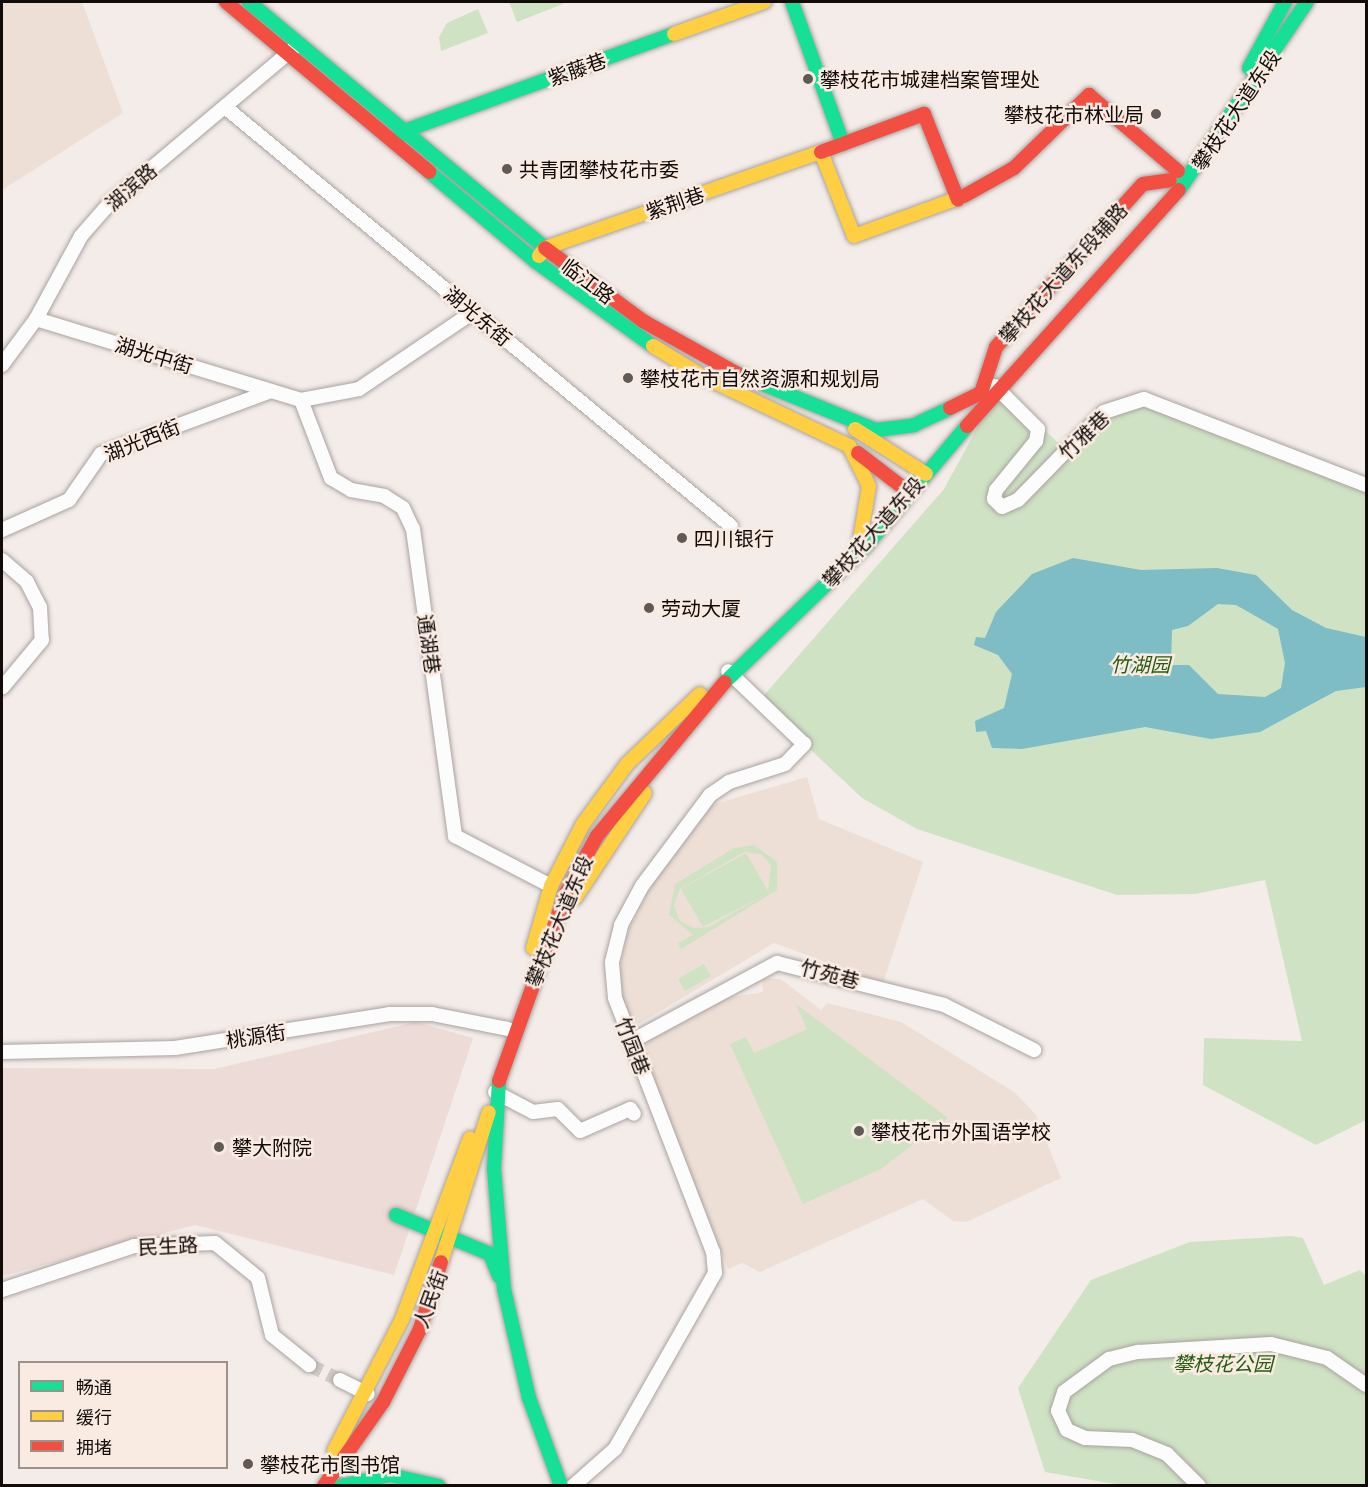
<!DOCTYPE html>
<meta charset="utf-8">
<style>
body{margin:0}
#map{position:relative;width:1368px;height:1487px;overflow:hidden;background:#f4ece8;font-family:"Noto Serif","Noto Sans SC",serif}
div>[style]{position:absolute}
.built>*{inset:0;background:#eedfd6}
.medical>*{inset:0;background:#eddbd7}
.green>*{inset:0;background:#cfe2c3;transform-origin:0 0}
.water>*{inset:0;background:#7ebcc6}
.street-tunnel>*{height:14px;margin-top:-7px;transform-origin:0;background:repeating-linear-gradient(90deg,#d2cac7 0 14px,transparent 0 21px)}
.roads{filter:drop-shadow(0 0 2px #a9a3a0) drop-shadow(0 0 2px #a9a3a0)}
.street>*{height:14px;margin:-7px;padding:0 7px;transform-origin:7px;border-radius:7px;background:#fdfcfc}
.fast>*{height:14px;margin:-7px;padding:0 7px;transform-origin:7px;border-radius:7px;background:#16e098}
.slow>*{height:14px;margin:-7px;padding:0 7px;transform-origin:7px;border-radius:7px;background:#ffcf43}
.jam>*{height:14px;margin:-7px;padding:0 7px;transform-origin:7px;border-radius:7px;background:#f24e42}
.dots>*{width:16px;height:16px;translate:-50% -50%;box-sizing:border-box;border:3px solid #faebe2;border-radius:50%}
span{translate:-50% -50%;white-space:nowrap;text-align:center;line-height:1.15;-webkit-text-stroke:5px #faebe2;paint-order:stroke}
.street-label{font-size:20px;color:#110c09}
.poi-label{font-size:20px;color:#110c09}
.left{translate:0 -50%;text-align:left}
.right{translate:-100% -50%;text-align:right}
.park-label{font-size:20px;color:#255c12;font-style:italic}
.frame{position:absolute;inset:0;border:3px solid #110c09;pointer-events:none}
.legend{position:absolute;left:18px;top:1361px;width:210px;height:108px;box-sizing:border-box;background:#faebe2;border:2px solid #9d928b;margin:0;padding:8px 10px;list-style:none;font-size:18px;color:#110c09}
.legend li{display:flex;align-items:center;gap:12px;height:30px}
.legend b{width:30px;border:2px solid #9d928b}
</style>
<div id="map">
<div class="built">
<div style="clip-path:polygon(2px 2px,82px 2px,123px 113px,2px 190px)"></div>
<div style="clip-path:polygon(807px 777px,819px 819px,923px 862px,883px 983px,774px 943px,634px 1027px,622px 998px,621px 963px,629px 929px,663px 863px,711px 805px)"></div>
<div style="clip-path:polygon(762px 978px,781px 979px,821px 1010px,827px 1003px,901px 1022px,1014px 1092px,1036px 1115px,1061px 1178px,966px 1222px,953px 1221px,923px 1199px,760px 1272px,742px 1263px,728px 1269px,640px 1046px,725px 998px,763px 992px)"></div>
</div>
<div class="medical">
<div style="clip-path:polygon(416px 1022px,473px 1038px,394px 1275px,195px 1225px,2px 1276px,2px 1068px,214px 1069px)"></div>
</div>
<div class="green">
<div style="clip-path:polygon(509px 2px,562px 2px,563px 4px,517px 22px)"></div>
<div style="clip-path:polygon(478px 9px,488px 33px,441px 51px,439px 37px,447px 23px)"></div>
<div style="clip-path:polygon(999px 388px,1066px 450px,1104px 412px,1144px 399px,1366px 485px,1366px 1120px,1316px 1145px,1203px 1085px,1204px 1038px,1302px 1041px,1265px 880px,1195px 894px,1117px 895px,917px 829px,862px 798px,759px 701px,944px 489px)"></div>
<div style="clip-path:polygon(evenodd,754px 845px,777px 862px,777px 890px,681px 949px,678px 943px,693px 935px,669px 915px,675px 884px,734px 848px,754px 845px,744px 852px,761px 854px,771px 865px,768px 891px,746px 853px,681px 889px,703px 927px,766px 894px,709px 927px,694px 928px,680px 921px,674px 905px,680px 889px,744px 852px)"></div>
<div style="left:704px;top:964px;width:14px;height:30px;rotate:60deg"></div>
<div style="clip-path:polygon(796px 1004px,948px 1118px,881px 1169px,803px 1204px,730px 1044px,746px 1037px,754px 1053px,807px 1029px)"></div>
<div style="clip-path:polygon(1291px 1236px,1303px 1238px,1324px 1285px,1360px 1270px,1366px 1276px,1366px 1485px,1127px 1486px,1045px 1472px,1018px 1388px,1091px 1280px,1190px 1242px)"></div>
</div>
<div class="water">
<div style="clip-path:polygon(evenodd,1073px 558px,1141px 570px,1217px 568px,1256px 575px,1292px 610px,1326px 628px,1366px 637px,1366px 687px,1336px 691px,1260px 732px,1211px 739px,1145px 727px,1022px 749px,992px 748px,986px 731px,976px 732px,975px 721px,1004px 708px,1012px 674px,998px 655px,974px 645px,976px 637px,985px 638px,996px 612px,1032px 574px,1073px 558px,1218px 604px,1236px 605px,1278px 629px,1285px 663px,1281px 688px,1265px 697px,1218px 694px,1189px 665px,1171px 665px,1172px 630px,1188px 626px,1218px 604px)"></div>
</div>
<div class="street-tunnel">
<div style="left:309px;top:1365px;width:34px;rotate:26deg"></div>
</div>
<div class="roads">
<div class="street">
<div style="left:225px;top:107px;width:657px;rotate:39.63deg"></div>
<div style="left:36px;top:319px;width:277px;rotate:17deg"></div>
<div style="left:301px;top:400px;width:59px;rotate:-10.7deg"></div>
<div style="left:359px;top:389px;width:138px;rotate:-34deg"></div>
<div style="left:2px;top:365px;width:57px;rotate:-53.5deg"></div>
<div style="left:36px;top:319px;width:94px;rotate:-61.5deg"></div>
<div style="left:81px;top:236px;width:43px;rotate:-48.8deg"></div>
<div style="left:109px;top:204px;width:241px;rotate:-40.1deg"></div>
<div style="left:995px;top:386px;width:61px;rotate:45deg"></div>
<div style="left:1038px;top:429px;width:12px;rotate:99deg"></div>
<div style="left:1036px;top:441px;width:63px;rotate:129.2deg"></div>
<div style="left:996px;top:490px;width:9px;rotate:103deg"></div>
<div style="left:994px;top:499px;width:11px;rotate:45deg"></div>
<div style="left:1002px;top:507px;width:17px;rotate:-24deg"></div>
<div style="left:1018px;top:500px;width:123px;rotate:-45.7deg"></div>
<div style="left:1104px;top:412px;width:42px;rotate:-18deg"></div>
<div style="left:1144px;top:399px;width:238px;rotate:21.2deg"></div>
<div style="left:301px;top:400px;width:84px;rotate:69deg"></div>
<div style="left:331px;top:478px;width:23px;rotate:31deg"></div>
<div style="left:351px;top:490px;width:34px;rotate:10deg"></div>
<div style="left:384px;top:496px;width:22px;rotate:32deg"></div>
<div style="left:403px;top:508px;width:23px;rotate:65deg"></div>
<div style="left:413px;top:529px;width:310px;rotate:82.2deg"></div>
<div style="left:455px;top:836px;width:108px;rotate:27.5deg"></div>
<div style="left:2px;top:530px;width:73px;rotate:-24.1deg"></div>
<div style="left:69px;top:500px;width:56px;rotate:-55.2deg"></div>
<div style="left:101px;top:454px;width:181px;rotate:-20.3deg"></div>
<div style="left:2px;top:560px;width:33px;rotate:41deg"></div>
<div style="left:27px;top:582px;width:28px;rotate:63deg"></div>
<div style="left:40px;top:607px;width:33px;rotate:87deg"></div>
<div style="left:42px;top:640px;width:62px;rotate:129.8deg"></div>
<div style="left:632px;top:1041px;width:165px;rotate:-28.3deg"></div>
<div style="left:777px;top:963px;width:172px;rotate:14.1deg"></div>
<div style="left:944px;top:1005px;width:101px;rotate:26.6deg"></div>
<div style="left:2px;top:1052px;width:173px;rotate:-1.3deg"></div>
<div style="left:175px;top:1048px;width:217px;rotate:-9deg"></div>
<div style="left:389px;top:1014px;width:43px"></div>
<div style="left:432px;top:1014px;width:77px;rotate:11.2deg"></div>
<div style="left:495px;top:1092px;width:43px;rotate:27.8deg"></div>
<div style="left:533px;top:1112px;width:25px;rotate:-7deg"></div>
<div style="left:558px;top:1109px;width:31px;rotate:45deg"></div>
<div style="left:580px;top:1131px;width:55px;rotate:-23.7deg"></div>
<div style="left:630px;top:1109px;width:6px;rotate:51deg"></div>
<div style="left:2px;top:1290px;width:139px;rotate:-18.4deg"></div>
<div style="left:134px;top:1246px;width:81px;rotate:-2.1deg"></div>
<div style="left:215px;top:1243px;width:55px;rotate:39.1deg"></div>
<div style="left:258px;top:1278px;width:59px;rotate:76.2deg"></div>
<div style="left:272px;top:1335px;width:48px;rotate:39deg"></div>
<div style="left:340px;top:1380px;width:31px;rotate:27deg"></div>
<div style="left:573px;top:1486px;width:56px;rotate:-41.4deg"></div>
<div style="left:615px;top:1449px;width:202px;rotate:-60.4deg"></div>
<div style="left:715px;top:1273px;width:21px;rotate:-95deg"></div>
<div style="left:713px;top:1252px;width:272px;rotate:-111.1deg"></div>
<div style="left:615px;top:998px;width:36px;rotate:-95deg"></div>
<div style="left:612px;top:962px;width:38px;rotate:-76deg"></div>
<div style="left:621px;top:925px;width:44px;rotate:-61.7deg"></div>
<div style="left:642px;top:886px;width:114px;rotate:-53.2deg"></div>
<div style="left:710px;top:795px;width:23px;rotate:-34deg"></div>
<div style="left:729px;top:782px;width:59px;rotate:-17.8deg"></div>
<div style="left:785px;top:764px;width:28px;rotate:-46deg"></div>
<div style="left:804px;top:744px;width:105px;rotate:-136.2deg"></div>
<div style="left:1199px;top:1486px;width:45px;rotate:-135deg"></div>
<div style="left:1167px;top:1454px;width:38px;rotate:-158deg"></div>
<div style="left:1132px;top:1440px;width:47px;rotate:-177.6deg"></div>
<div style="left:1085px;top:1438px;width:20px;rotate:-156deg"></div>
<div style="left:1067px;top:1430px;width:21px;rotate:-115deg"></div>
<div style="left:1058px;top:1411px;width:20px;rotate:-72deg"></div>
<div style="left:1064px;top:1392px;width:56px;rotate:-36.3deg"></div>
<div style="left:1109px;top:1359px;width:30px;rotate:-14deg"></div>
<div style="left:1138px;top:1352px;width:133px;rotate:-3.4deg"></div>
<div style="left:1271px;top:1344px;width:58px;rotate:14deg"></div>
<div style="left:1327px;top:1358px;width:47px;rotate:34.7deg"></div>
</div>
<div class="fast">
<div style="left:249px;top:2px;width:385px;rotate:39.7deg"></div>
<div style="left:792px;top:2px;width:151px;rotate:70.2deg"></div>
<div style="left:1249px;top:68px;width:75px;rotate:-61.4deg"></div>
<div style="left:398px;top:138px;width:9px;rotate:-49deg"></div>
<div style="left:404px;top:131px;width:287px;rotate:-19.8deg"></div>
<div style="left:429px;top:172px;width:138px;rotate:40deg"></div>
<div style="left:535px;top:261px;width:145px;rotate:35.8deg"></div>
<div style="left:1179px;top:190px;width:227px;rotate:-55.8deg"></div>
<div style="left:738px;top:374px;width:149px;rotate:22.1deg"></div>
<div style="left:876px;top:430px;width:38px;rotate:-7deg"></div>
<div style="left:914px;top:425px;width:40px;rotate:-25deg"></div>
<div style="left:725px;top:682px;width:196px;rotate:-44deg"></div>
<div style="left:866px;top:546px;width:157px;rotate:-49.9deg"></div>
<div style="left:499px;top:1081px;width:88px;rotate:93.3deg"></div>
<div style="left:494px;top:1169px;width:120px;rotate:85.2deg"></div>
<div style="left:504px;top:1289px;width:112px;rotate:77.1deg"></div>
<div style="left:529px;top:1398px;width:94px;rotate:70deg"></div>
<div style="left:396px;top:1215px;width:102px;rotate:22.5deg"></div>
<div style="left:490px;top:1254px;width:24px;rotate:68deg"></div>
<div style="left:341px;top:1486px;width:50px;rotate:-12.7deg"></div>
<div style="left:390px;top:1475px;width:50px;rotate:12.7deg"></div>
</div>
<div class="slow">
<div style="left:674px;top:34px;width:96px;rotate:-19.6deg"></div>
<div style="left:539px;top:256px;width:10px;rotate:-53deg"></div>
<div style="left:545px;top:248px;width:292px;rotate:-19.2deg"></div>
<div style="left:821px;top:152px;width:90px;rotate:68.6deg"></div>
<div style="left:854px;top:236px;width:117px;rotate:-20deg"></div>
<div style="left:653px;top:346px;width:60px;rotate:31.3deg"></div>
<div style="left:704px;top:377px;width:161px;rotate:25.4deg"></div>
<div style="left:849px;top:446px;width:45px;rotate:63.4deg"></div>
<div style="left:869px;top:486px;width:55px;rotate:99.5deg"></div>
<div style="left:855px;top:429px;width:84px;rotate:32.4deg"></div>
<div style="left:575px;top:898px;width:126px;rotate:-56.3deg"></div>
<div style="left:533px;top:948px;width:65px;rotate:-73.8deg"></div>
<div style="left:551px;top:886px;width:70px;rotate:-62.7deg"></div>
<div style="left:583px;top:824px;width:74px;rotate:-53.7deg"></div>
<div style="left:627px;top:764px;width:101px;rotate:-43.8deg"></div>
<div style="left:441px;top:1262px;width:157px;rotate:-72.3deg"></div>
<div style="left:334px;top:1451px;width:148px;rotate:-62.7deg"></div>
<div style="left:402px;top:1319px;width:193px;rotate:-69.4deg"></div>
</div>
<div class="jam">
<div style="left:226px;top:2px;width:265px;rotate:39.9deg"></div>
<div style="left:821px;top:152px;width:110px;rotate:-20.3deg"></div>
<div style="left:924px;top:114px;width:92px;rotate:68.4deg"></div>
<div style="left:964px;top:196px;width:57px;rotate:-29.2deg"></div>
<div style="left:1014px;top:168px;width:105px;rotate:-44.2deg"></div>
<div style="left:1089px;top:95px;width:117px;rotate:40.5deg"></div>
<div style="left:545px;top:248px;width:122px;rotate:36.7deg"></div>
<div style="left:643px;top:321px;width:109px;rotate:29.2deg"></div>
<div style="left:950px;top:408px;width:34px;rotate:-26deg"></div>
<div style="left:981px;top:393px;width:48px;rotate:-71.9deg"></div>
<div style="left:996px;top:347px;width:219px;rotate:-48deg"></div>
<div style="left:1143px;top:184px;width:27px;rotate:-8deg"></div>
<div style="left:967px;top:426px;width:317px;rotate:-48.1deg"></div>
<div style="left:858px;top:453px;width:66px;rotate:37.6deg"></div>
<div style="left:499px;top:1081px;width:200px;rotate:-70.4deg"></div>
<div style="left:566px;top:893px;width:65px;rotate:-61.5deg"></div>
<div style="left:597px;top:836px;width:200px;rotate:-50.3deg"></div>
<div style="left:324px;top:1486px;width:103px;rotate:-54.9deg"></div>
<div style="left:383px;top:1402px;width:82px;rotate:-63.1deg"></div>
<div style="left:420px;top:1329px;width:70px;rotate:-72.6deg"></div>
</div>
</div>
<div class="dots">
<div style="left:808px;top:79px;background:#605a57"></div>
<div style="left:1156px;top:114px;background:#605a57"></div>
<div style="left:507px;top:169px;background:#605a57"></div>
<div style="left:628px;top:378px;background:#605a57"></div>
<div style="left:682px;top:538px;background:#605a57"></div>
<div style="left:649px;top:608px;background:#605a57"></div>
<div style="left:859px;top:1131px;background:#605a57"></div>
<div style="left:219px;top:1147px;background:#605a57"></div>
<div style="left:248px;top:1464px;background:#605a57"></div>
</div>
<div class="street-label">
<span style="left:577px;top:69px;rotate:-20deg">紫藤巷</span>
<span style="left:1236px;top:110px;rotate:-56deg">攀枝花大道东段</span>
<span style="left:131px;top:187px;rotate:-41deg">湖滨路</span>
<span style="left:675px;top:203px;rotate:-19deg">紫荆巷</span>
<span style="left:1063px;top:273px;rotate:-48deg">攀枝花大道东段辅路</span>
<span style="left:588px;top:281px;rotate:37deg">临江路</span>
<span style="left:478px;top:316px;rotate:40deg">湖光东街</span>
<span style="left:154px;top:355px;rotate:17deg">湖光中街</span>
<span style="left:1084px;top:435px;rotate:-43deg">竹雅巷</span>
<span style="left:142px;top:440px;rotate:-22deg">湖光西街</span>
<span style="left:873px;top:532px;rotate:-48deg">攀枝花大道东段</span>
<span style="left:429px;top:644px;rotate:82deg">通湖巷</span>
<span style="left:559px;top:921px;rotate:-67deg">攀枝花大道东段</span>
<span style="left:830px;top:974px;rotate:15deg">竹苑巷</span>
<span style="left:256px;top:1036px;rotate:-9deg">桃源街</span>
<span style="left:633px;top:1046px;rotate:69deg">竹园巷</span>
<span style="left:168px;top:1246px;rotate:-3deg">民生路</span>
<span style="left:430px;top:1299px;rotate:-70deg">人民街</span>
</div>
<div class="poi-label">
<span class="left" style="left:820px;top:79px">攀枝花市城建档案管理处</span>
<span class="right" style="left:1144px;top:114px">攀枝花市林业局</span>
<span class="left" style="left:519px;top:169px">共青团攀枝花市委</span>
<span class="left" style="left:640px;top:378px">攀枝花市自然资源和规划局</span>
<span class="left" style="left:694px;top:538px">四川银行</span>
<span class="left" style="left:661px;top:608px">劳动大厦</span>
<span class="left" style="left:871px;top:1131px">攀枝花市外国语学校</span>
<span class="left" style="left:232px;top:1147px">攀大附院</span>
<span class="left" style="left:260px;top:1464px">攀枝花市图书馆</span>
</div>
<div class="park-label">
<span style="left:1140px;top:664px">竹湖园</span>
<span style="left:1223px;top:1363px">攀枝花公园</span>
</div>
<div class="frame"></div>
<ul class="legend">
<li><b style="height:8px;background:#16e098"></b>畅通</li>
<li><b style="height:8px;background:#ffcf43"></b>缓行</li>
<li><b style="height:8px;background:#f24e42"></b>拥堵</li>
</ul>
</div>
